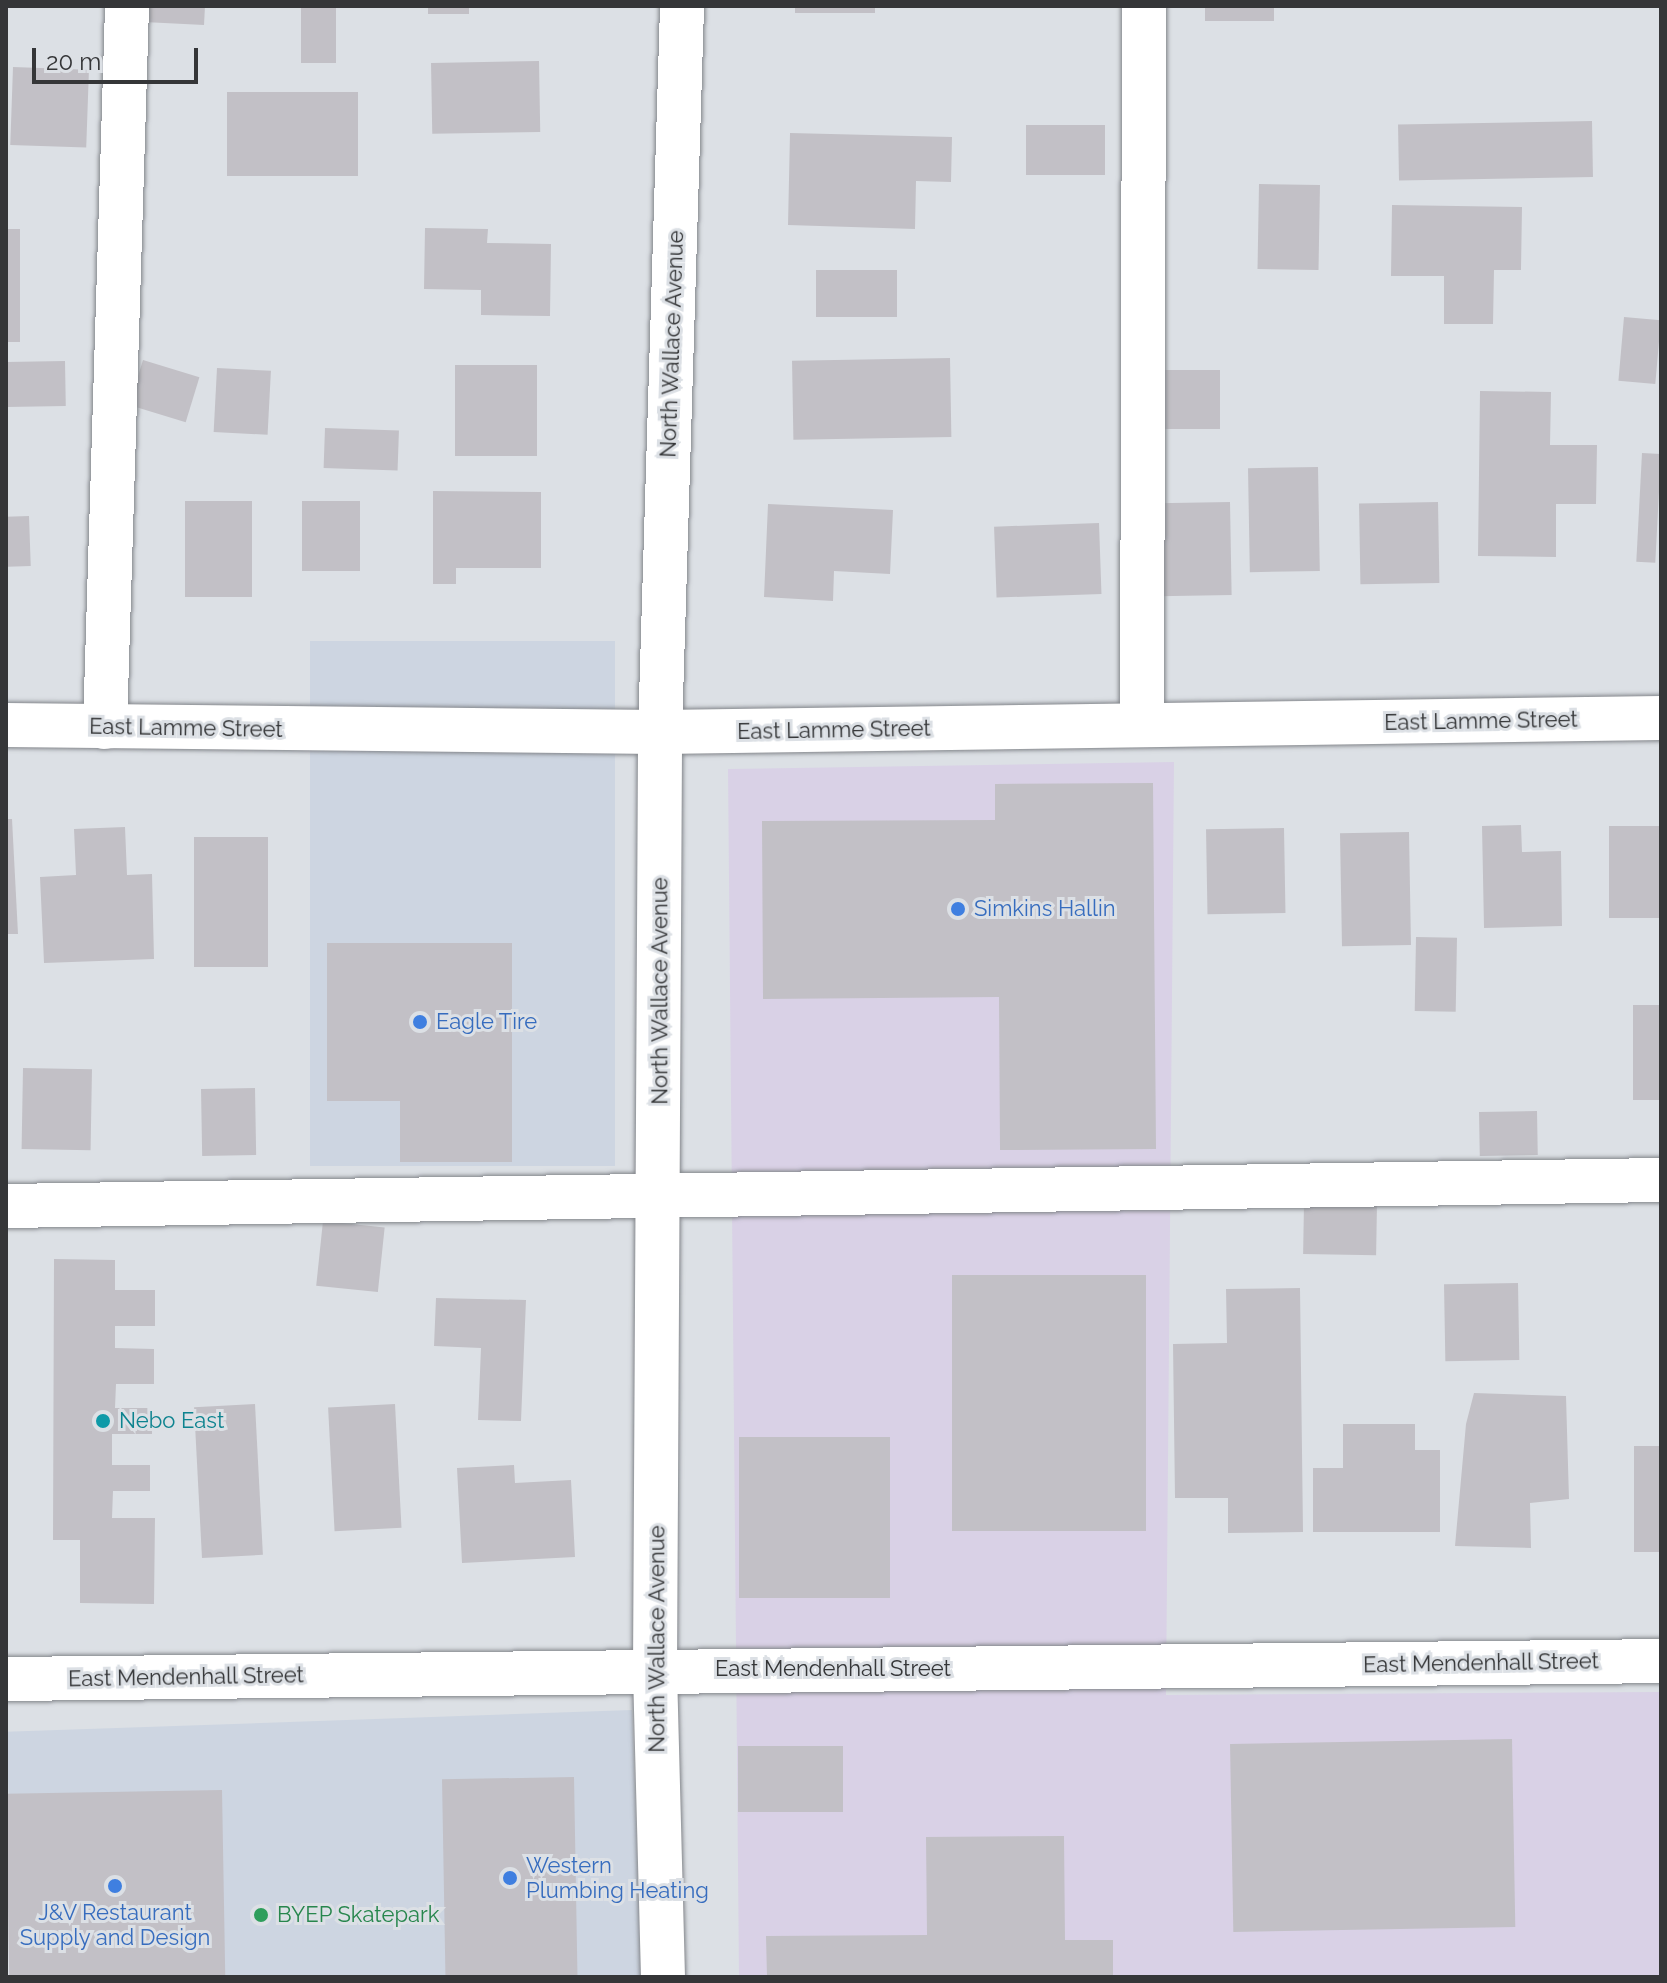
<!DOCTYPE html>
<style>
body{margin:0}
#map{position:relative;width:1667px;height:1983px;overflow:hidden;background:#dce0e5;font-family:Raleway,sans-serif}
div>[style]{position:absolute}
.built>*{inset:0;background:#cdd5e1;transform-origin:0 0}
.industrial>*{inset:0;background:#d9d1e6}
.building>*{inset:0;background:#c2c0c6;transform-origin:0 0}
.roads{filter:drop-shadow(0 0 2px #83868b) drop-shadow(0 0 2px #83868b)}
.minor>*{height:44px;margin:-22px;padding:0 22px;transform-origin:22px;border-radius:22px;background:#fff}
.dots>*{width:22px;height:22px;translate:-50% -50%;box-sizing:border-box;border:4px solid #dce0e5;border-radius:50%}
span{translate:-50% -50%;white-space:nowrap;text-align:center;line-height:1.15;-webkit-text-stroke:6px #dce0e5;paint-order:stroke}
.street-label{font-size:22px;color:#353638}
.shop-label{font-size:22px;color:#366cbe}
.left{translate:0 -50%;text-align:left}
.culture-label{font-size:22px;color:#0d838f}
.leisure-label{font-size:22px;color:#27864d}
.frame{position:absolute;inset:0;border:8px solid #353638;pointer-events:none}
.scale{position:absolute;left:32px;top:48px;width:166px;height:36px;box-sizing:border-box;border:4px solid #353638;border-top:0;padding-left:10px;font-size:24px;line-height:28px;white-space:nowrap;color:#353638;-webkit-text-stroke:6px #dce0e5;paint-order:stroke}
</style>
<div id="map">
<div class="built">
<div style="left:310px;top:641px;width:305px;height:525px"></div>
<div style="left:632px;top:1710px;width:267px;height:626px;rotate:88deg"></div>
</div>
<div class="industrial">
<div style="clip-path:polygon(1174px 762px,1166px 1695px,1661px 1692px,1661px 1977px,739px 1977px,728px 769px)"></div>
</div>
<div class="building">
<div style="clip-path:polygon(145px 6px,205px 6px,204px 25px,144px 22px)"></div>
<div style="left:301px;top:6px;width:35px;height:57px"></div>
<div style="left:428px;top:6px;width:41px;height:8px"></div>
<div style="left:795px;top:6px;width:80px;height:7px"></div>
<div style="left:1205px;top:6px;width:69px;height:15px"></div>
<div style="left:539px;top:61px;width:71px;height:108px;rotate:89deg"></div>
<div style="left:13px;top:67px;width:76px;height:78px;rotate:2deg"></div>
<div style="left:358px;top:92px;width:84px;height:131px;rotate:90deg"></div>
<div style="left:1592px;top:121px;width:56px;height:194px;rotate:89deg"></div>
<div style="left:1026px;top:125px;width:79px;height:50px"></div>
<div style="clip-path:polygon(790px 133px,952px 137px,951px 182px,916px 181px,915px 229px,788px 225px)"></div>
<div style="left:1259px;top:184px;width:61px;height:85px;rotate:1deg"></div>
<div style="clip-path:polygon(1392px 205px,1522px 207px,1521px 270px,1494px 270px,1493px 324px,1444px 324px,1444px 276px,1391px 276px)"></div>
<div style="clip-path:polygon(425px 228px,488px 229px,487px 243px,551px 244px,550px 316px,481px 315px,481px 290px,424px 289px)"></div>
<div style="left:6px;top:229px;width:14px;height:113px"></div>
<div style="left:816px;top:270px;width:81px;height:47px"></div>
<div style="left:1624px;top:317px;width:37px;height:64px;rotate:5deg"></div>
<div style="left:950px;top:358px;width:79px;height:158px;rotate:89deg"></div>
<div style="left:143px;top:360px;width:59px;height:47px;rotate:17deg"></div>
<div style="left:65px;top:361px;width:45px;height:59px;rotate:89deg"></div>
<div style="left:455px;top:365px;width:82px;height:91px"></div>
<div style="left:217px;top:368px;width:54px;height:64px;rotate:3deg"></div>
<div style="left:1152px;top:370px;width:68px;height:59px"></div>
<div style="clip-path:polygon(1480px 391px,1551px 392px,1550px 445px,1597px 445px,1596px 504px,1556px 504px,1556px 557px,1478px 556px)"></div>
<div style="left:325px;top:428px;width:74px;height:40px;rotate:2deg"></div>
<div style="left:1642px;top:453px;width:19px;height:109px;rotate:3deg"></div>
<div style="left:1318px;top:467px;width:104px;height:70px;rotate:89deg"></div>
<div style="clip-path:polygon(433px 491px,541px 492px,541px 568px,456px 568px,456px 584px,433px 584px)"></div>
<div style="left:185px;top:501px;width:67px;height:96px"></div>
<div style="left:302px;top:501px;width:58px;height:70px"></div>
<div style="left:1230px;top:502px;width:93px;height:73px;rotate:89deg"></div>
<div style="left:1438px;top:502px;width:81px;height:79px;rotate:89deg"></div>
<div style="clip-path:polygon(768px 504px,893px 510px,890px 574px,834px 571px,833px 601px,764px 597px)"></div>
<div style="left:29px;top:516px;width:50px;height:23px;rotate:88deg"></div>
<div style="left:1099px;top:523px;width:71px;height:105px;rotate:88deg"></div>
<div style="clip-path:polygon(1153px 783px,1156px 1149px,1000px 1150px,999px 997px,763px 999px,762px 821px,995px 820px,995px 784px)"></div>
<div style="clip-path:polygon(6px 819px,12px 819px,18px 934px,6px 934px)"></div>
<div style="clip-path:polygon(1521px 825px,1522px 852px,1561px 851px,1562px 926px,1484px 928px,1482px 826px)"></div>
<div style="left:1661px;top:826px;width:92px;height:52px;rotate:90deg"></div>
<div style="clip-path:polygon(125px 827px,127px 875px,152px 874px,154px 959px,44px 963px,40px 877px,76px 875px,74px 829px)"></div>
<div style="left:1284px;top:828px;width:85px;height:78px;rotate:89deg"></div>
<div style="left:1409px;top:832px;width:113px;height:69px;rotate:89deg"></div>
<div style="left:194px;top:837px;width:74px;height:130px"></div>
<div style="left:1416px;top:937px;width:41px;height:74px;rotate:1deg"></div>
<div style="clip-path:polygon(327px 943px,512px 943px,512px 1162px,400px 1162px,400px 1101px,327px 1101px)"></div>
<div style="left:1661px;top:1005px;width:95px;height:28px;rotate:90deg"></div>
<div style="left:23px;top:1068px;width:69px;height:81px;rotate:1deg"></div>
<div style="left:255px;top:1088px;width:67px;height:54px;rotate:89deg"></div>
<div style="left:1537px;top:1111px;width:44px;height:58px;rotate:89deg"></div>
<div style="left:1304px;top:1203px;width:73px;height:51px;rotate:1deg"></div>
<div style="left:323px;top:1221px;width:62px;height:65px;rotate:6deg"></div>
<div style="clip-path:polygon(54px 1259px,115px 1260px,115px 1290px,155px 1290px,155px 1326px,115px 1326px,115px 1348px,154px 1349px,154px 1384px,116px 1384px,115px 1408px,152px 1408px,152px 1434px,112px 1434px,112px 1465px,150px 1465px,150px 1491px,113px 1491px,112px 1518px,155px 1518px,154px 1604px,80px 1603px,80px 1540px,53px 1540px)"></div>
<div style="left:1146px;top:1275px;width:256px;height:194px;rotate:90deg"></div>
<div style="left:1518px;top:1283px;width:77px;height:74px;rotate:89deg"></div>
<div style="clip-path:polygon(1300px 1288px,1303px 1532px,1228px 1533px,1228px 1498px,1175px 1498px,1173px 1344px,1227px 1343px,1226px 1289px)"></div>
<div style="clip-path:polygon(436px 1298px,526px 1300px,521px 1421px,478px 1420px,481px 1348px,434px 1346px)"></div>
<div style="clip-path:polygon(1474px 1393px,1566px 1396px,1569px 1499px,1530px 1503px,1531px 1548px,1455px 1546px,1466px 1424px)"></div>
<div style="left:255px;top:1404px;width:151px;height:61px;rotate:87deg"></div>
<div style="left:395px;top:1404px;width:124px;height:67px;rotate:87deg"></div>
<div style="clip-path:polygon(1343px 1424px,1415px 1424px,1415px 1450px,1440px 1450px,1440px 1532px,1313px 1532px,1313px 1468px,1343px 1468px)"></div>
<div style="left:890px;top:1437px;width:161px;height:151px;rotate:90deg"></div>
<div style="left:1661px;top:1446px;width:106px;height:27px;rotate:90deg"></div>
<div style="clip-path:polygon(514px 1465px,515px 1483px,571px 1480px,575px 1557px,462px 1563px,457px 1468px)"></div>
<div style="left:1512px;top:1739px;width:188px;height:282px;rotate:89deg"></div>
<div style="left:738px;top:1746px;width:105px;height:66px"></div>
<div style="left:574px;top:1777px;width:200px;height:132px;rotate:89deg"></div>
<div style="left:222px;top:1790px;width:187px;height:216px;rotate:89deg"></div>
<div style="clip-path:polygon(1064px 1836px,1065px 1940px,1113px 1940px,1113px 1977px,767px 1977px,766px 1936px,927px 1935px,926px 1837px)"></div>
</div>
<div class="roads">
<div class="minor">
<div style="left:6px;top:725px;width:654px;rotate:0.61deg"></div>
<div style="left:660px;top:732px;width:1001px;rotate:-0.8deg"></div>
<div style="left:1142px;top:725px;width:719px;rotate:-89.84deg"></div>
<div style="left:105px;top:727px;width:721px;rotate:-88.25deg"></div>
<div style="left:6px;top:1206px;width:1655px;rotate:-0.9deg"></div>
<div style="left:6px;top:1679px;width:1655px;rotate:-0.62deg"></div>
<div style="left:663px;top:1977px;width:306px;rotate:-91.5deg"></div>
<div style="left:655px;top:1671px;width:939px;rotate:-89.69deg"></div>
<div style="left:660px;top:732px;width:726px;rotate:-88.26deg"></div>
</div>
</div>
<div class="dots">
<div style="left:958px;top:909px;background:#3f7fe0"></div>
<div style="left:420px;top:1022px;background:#3f7fe0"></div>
<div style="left:103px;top:1421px;background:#0f9aa8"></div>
<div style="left:510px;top:1878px;background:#3f7fe0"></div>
<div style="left:115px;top:1886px;background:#3f7fe0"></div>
<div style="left:261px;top:1915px;background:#2e9e5b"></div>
</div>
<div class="street-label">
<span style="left:672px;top:344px;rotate:-88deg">North Wallace Avenue</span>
<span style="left:1481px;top:721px;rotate:-1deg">East Lamme Street</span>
<span style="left:186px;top:728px;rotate:1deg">East Lamme Street</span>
<span style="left:834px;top:730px;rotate:-1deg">East Lamme Street</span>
<span style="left:660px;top:991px;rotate:-90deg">North Wallace Avenue</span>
<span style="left:657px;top:1639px;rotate:-90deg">North Wallace Avenue</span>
<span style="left:1481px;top:1663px;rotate:-1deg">East Mendenhall Street</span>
<span style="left:833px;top:1669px">East Mendenhall Street</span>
<span style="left:186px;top:1677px;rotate:-1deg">East Mendenhall Street</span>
</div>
<div class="shop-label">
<span class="left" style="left:974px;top:909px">Simkins Hallin</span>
<span class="left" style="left:436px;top:1022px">Eagle Tire</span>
<span class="left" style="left:526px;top:1878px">Western<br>Plumbing Heating</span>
<span style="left:115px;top:1925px">J&amp;V Restaurant<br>Supply and Design</span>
</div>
<div class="culture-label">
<span class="left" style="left:119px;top:1421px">Nebo East</span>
</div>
<div class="leisure-label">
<span class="left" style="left:277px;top:1915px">BYEP Skatepark</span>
</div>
<div class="frame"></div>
<div class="scale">20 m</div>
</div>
